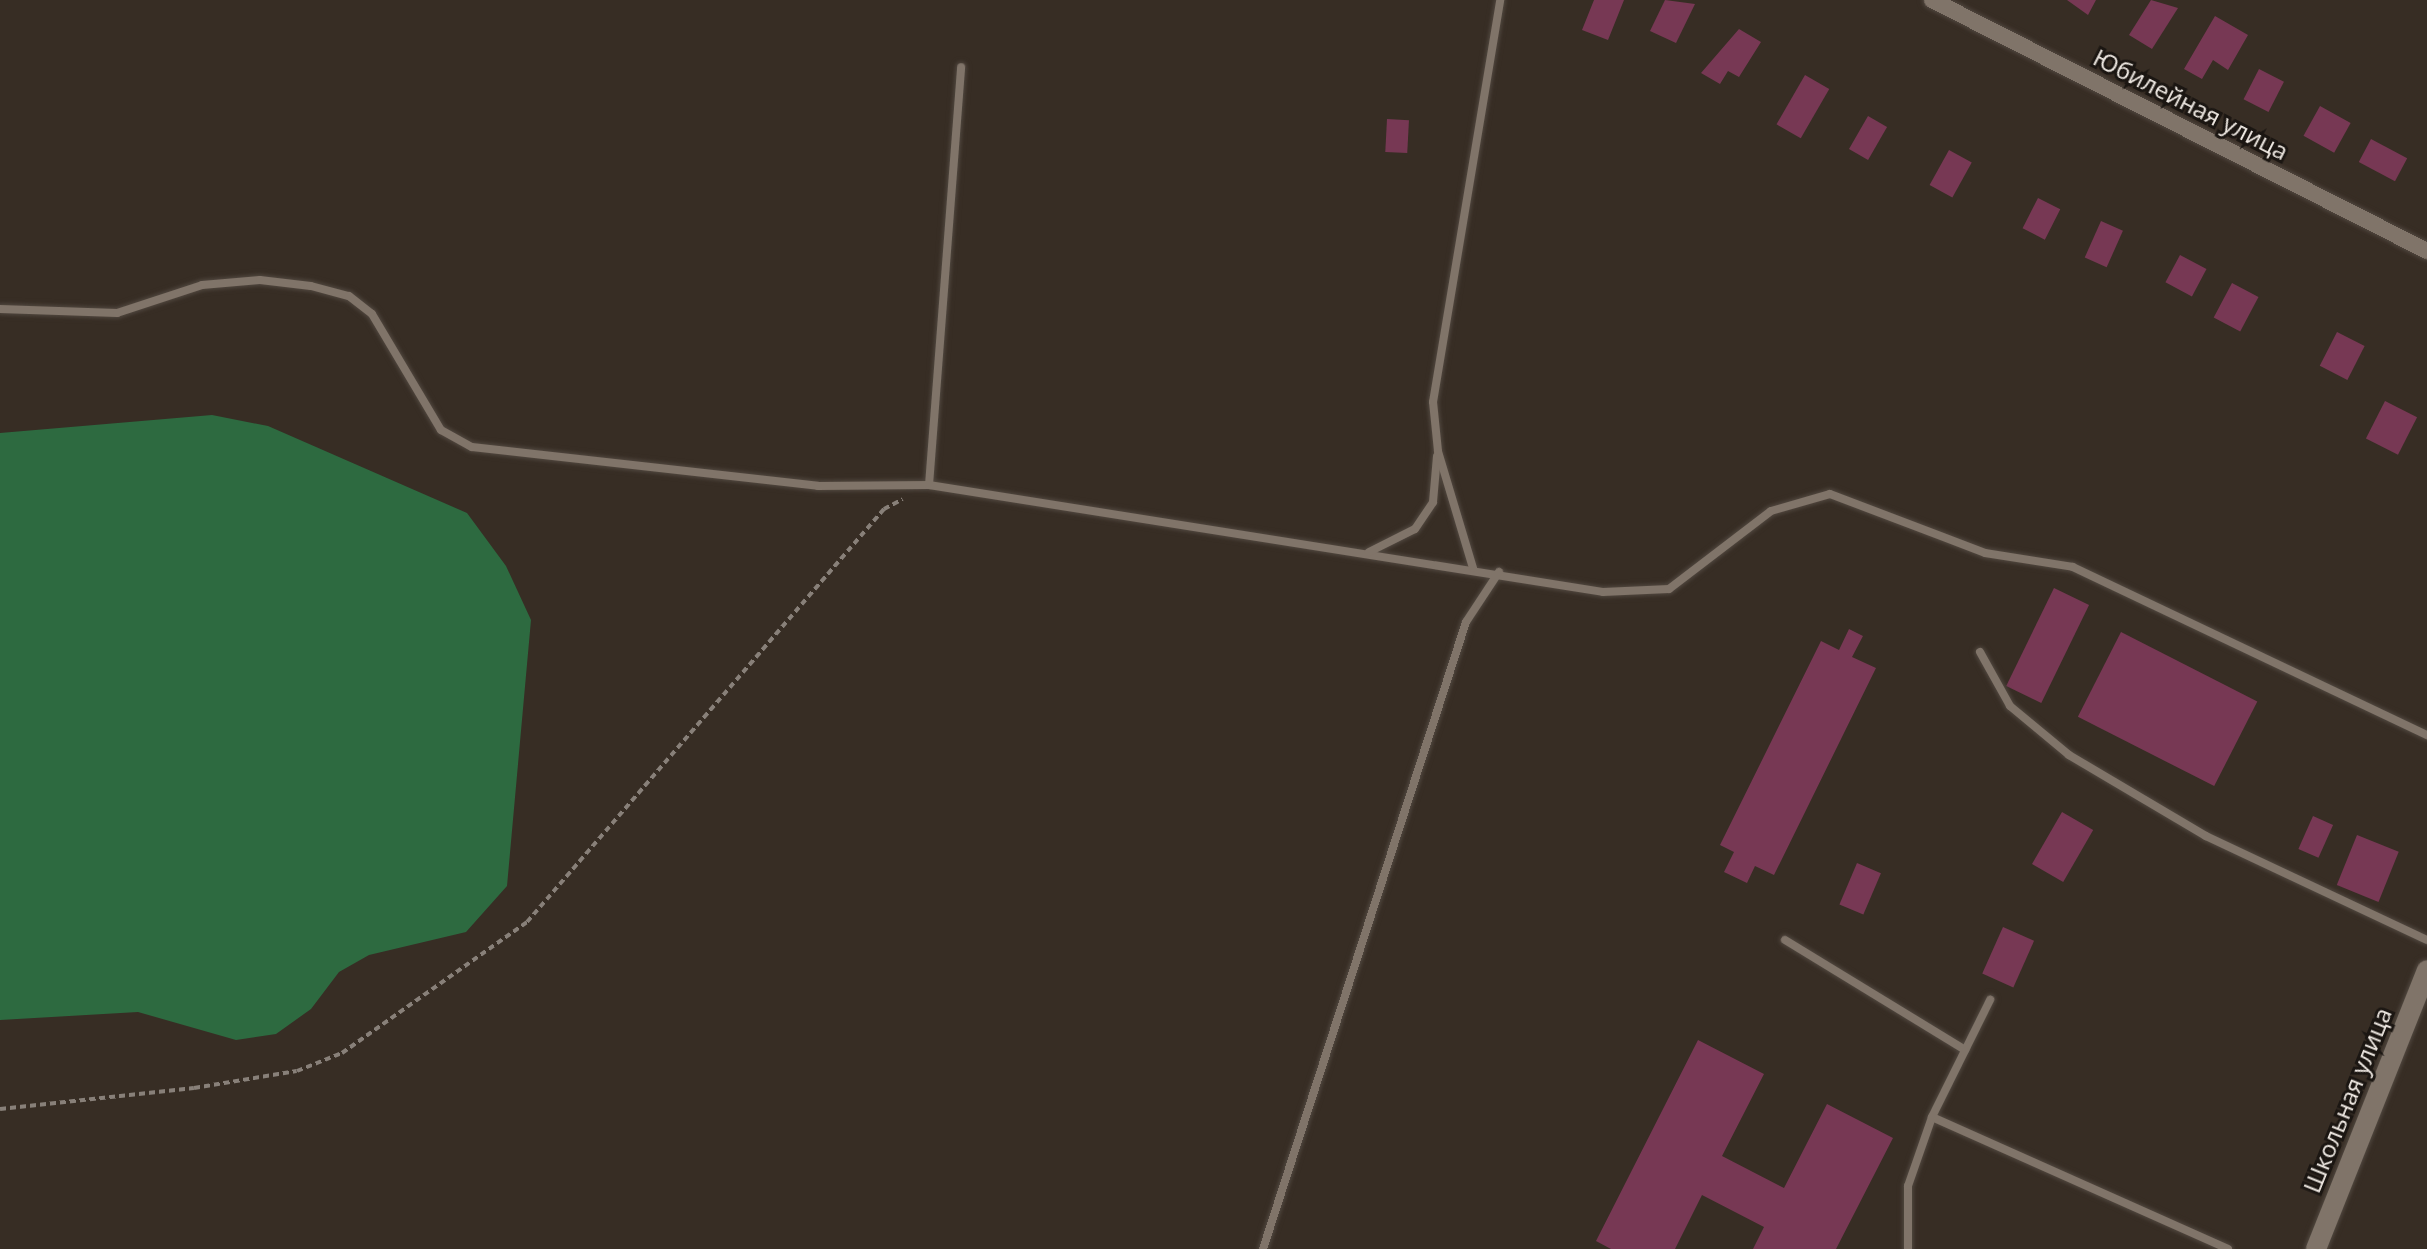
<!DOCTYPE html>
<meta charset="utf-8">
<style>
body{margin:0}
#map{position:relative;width:2427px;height:1249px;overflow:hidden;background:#372d24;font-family:"Open Sans",sans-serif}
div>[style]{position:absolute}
.forest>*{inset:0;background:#2d6a40}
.building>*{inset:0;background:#773854;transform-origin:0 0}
.path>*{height:4px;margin-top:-2px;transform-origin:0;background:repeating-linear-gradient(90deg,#888079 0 6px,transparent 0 10px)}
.roads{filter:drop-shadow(0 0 2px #514840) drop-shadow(0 0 2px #514840)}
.service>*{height:8px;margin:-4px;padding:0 4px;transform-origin:4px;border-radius:4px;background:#807469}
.minor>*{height:16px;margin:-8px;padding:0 8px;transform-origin:8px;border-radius:8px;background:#807469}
.tertiary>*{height:20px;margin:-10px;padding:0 10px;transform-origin:10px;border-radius:10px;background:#807469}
span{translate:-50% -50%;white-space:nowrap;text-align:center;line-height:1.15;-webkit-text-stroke:6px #1b1612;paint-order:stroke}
.street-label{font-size:24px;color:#f1ebe5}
</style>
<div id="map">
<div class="forest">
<div style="clip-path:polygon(212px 415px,268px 426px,467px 513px,506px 566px,531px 620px,507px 886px,466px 932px,369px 955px,339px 972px,311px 1009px,276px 1034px,236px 1040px,138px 1012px,0 1020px,0 433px)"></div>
</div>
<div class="building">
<div style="clip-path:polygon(1594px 0,1624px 0,1608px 40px,1582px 30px)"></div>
<div style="clip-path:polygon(1665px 0,1695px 4px,1676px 43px,1650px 31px)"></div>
<div style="clip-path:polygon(2067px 0,2096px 0,2088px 15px)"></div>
<div style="clip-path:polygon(2151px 0,2178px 8px,2152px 49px,2129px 35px)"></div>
<div style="clip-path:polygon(2215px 16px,2248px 35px,2228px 70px,2213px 60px,2202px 79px,2184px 69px)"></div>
<div style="clip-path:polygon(1739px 29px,1761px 42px,1739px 77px,1728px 71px,1720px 84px,1701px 73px)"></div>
<div style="left:2259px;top:69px;width:28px;height:34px;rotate:27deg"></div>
<div style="left:1805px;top:75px;width:28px;height:57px;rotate:30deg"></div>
<div style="left:2320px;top:106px;width:35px;height:34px;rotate:29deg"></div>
<div style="left:1868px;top:116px;width:22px;height:38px;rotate:30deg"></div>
<div style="left:1387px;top:119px;width:22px;height:33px;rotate:3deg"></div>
<div style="left:2371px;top:139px;width:41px;height:26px;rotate:28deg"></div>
<div style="left:1949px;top:150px;width:26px;height:40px;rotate:29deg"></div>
<div style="left:2038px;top:198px;width:25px;height:34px;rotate:27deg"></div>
<div style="left:2101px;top:221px;width:24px;height:40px;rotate:24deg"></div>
<div style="left:2180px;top:255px;width:30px;height:31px;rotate:28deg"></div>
<div style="left:2232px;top:283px;width:30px;height:39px;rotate:28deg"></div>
<div style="left:2337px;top:332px;width:31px;height:38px;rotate:27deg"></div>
<div style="left:2385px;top:401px;width:36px;height:42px;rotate:27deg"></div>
<div style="left:2054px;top:588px;width:39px;height:109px;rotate:26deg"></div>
<div style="clip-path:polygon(1849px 629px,1863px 636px,1852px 657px,1876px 668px,1774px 875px,1755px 866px,1747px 883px,1724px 872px,1734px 852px,1720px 845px,1821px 641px,1839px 650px)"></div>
<div style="left:2121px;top:632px;width:153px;height:95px;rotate:27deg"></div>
<div style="left:2062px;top:812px;width:36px;height:60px;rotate:30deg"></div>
<div style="left:2313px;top:816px;width:22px;height:36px;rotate:24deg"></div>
<div style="left:2357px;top:835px;width:45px;height:54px;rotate:22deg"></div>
<div style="left:1857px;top:863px;width:26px;height:45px;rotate:23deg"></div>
<div style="left:2003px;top:927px;width:34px;height:51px;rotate:24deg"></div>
<div style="clip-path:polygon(1698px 1040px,1764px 1074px,1722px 1156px,1784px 1188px,1827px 1104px,1893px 1138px,1836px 1249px,1753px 1249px,1764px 1227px,1702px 1195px,1675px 1249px,1611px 1249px,1596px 1241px)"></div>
</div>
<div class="path">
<div style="left:0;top:1109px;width:195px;rotate:-6.2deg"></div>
<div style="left:194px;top:1088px;width:104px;rotate:-9.4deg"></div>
<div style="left:297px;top:1071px;width:48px;rotate:-21.8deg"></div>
<div style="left:342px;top:1053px;width:227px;rotate:-35.3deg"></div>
<div style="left:527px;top:922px;width:546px;rotate:-49.16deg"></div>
<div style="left:884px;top:509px;width:21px;rotate:-28deg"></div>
</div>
<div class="roads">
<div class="service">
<div style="left:0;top:309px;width:117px;rotate:2deg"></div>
<div style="left:117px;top:313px;width:89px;rotate:-18.2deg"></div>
<div style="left:202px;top:285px;width:58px;rotate:-4.9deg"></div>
<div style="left:260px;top:280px;width:51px;rotate:6.7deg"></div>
<div style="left:311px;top:286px;width:39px;rotate:15deg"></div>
<div style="left:349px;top:296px;width:29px;rotate:38deg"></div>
<div style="left:372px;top:314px;width:135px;rotate:59.3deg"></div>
<div style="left:441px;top:430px;width:35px;rotate:29deg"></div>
<div style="left:472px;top:447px;width:348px;rotate:6.4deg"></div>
<div style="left:818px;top:486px;width:111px;rotate:-0.5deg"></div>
<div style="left:929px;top:485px;width:682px;rotate:9.02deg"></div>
<div style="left:1603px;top:592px;width:66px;rotate:-2.6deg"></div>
<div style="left:1669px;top:589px;width:128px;rotate:-37.4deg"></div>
<div style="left:1771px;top:511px;width:61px;rotate:-16.1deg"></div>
<div style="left:1830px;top:494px;width:166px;rotate:20.8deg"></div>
<div style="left:1985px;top:553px;width:89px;rotate:9deg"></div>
<div style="left:2073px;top:567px;width:392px;rotate:25.4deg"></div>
<div style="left:929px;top:485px;width:419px;rotate:-85.6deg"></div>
<div style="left:1369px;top:552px;width:51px;rotate:-26.6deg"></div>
<div style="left:1415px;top:529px;width:32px;rotate:-56deg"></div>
<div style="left:1433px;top:502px;width:46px;rotate:-85deg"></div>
<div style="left:1473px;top:568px;width:122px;rotate:-106.7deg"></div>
<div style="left:1438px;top:451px;width:49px;rotate:-95.8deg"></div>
<div style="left:1433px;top:402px;width:408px;rotate:-80.5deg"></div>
<div style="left:1980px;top:652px;width:62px;rotate:60.9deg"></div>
<div style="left:2010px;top:706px;width:77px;rotate:39.7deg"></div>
<div style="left:2069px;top:755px;width:159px;rotate:30.6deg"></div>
<div style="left:2206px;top:836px;width:244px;rotate:25.2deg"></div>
<div style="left:1785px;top:940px;width:211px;rotate:31.4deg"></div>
<div style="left:1932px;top:1117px;width:324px;rotate:24deg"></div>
<div style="left:1263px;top:1249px;width:659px;rotate:-72.06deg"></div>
<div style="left:1466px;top:622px;width:60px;rotate:-56.6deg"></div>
<div style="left:1908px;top:1249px;width:63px;rotate:-90deg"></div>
<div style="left:1908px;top:1186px;width:73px;rotate:-70.8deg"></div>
<div style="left:1932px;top:1117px;width:131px;rotate:-63.6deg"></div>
</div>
<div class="minor">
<div style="left:1932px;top:0;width:555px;rotate:26.89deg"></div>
</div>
<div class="tertiary">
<div style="left:2316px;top:1249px;width:300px;rotate:-68.3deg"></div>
</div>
</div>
<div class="street-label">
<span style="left:2191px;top:104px;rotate:27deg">Юбилейная улица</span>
<span style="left:2347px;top:1100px;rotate:-68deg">Школьная улица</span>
</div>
</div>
